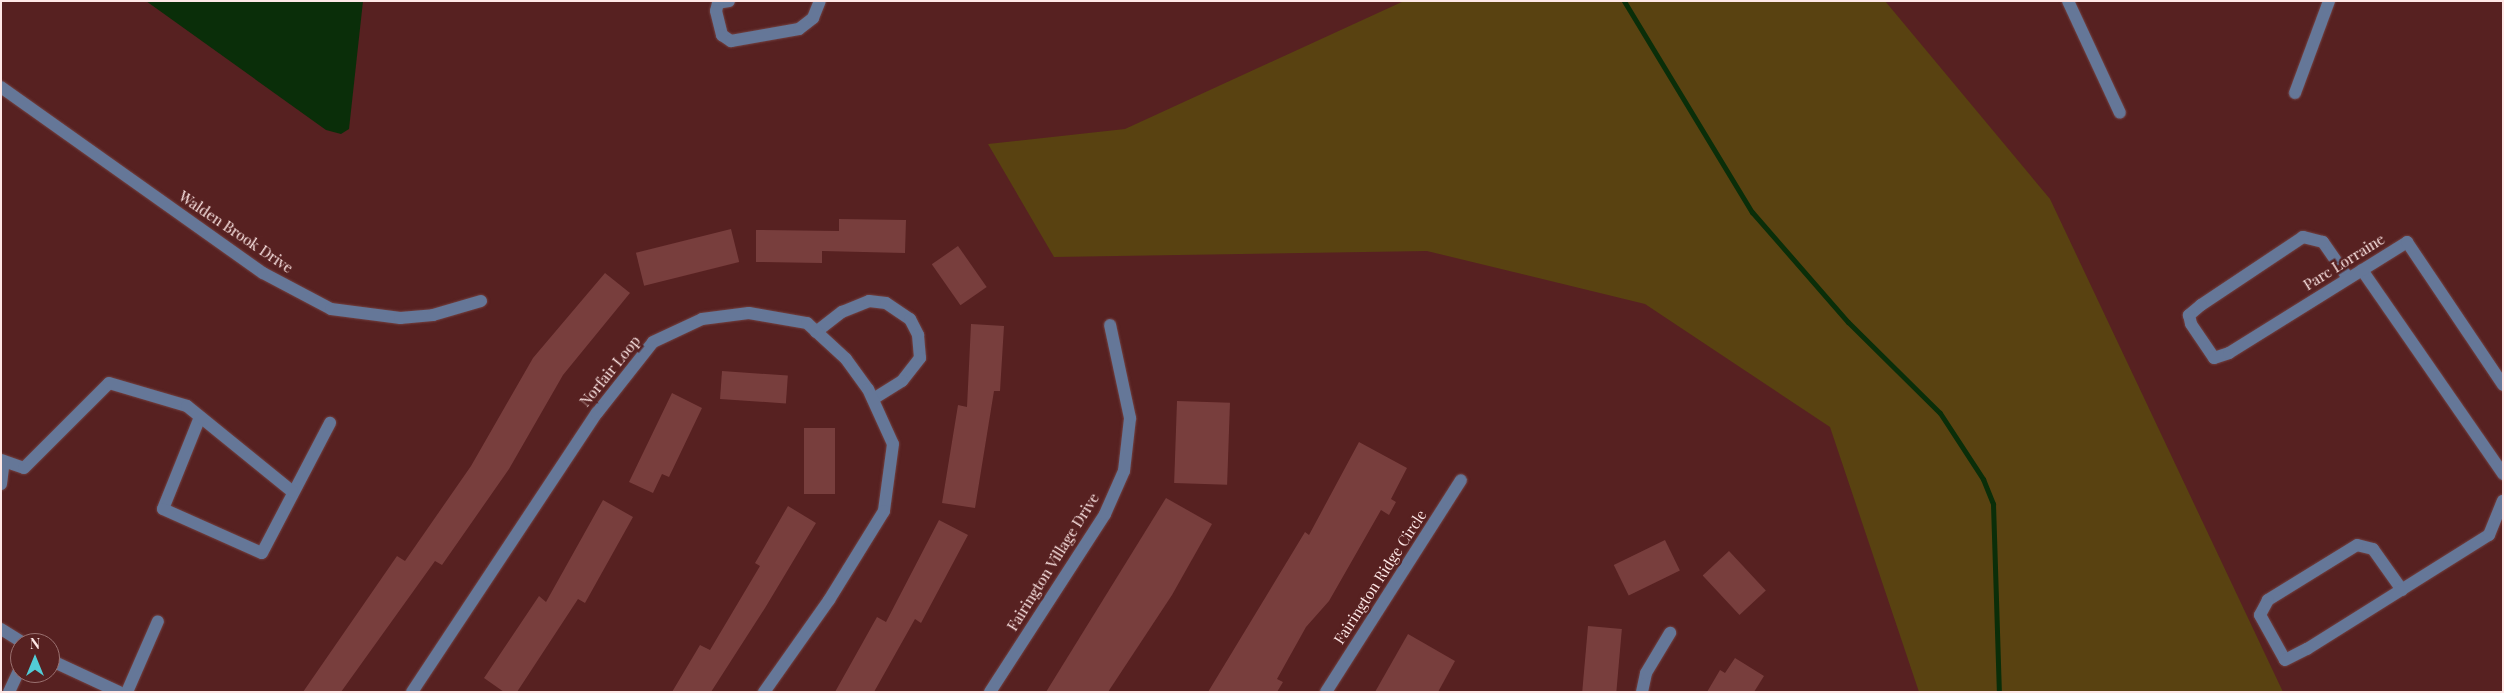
<!DOCTYPE html>
<style>
body{margin:0}
#map{position:relative;width:2504px;height:693px;overflow:hidden;background:#572121;font-family:"Playfair Display",serif}
div>[style]{position:absolute}
.green>*{inset:0;background:#594211}
.water>*{inset:0;background:#0a2e09}
.stream>*{height:5px;margin:-2.5px;padding:0 2.5px;transform-origin:2.5px;border-radius:2.5px;background:#0a2e09}
.building>*{inset:0;background:#783e3d;transform-origin:0 0}
.roads{filter:drop-shadow(0 0 1px #724141) drop-shadow(0 0 1px #724141)}
.minor>*{height:12px;margin:-6px;padding:0 6px;transform-origin:6px;border-radius:6px;background:#657798}
span{translate:-50% -50%;white-space:nowrap;text-align:center;line-height:1.15;-webkit-text-stroke:5px #572121;paint-order:stroke}
.street-label{font-size:15px;color:#fee8e7}
.frame{position:absolute;inset:0;border:2px solid #fee8e7;pointer-events:none}
.north{position:absolute;left:10px;top:633px;width:50px;height:50px;box-sizing:border-box;background:#572121;border:1px solid #9a7170;border-radius:50%;rotate:0deg;font-size:14px;font-weight:700;line-height:20px;text-align:center;color:#fee8e7}
.north::after{content:'';display:block;margin:auto;width:18px;height:22px;background:#52ccd6;clip-path:polygon(50% 0,100% 100%,50% 72%,0 100%)}
</style>
<div id="map">
<div class="green">
<div style="clip-path:polygon(1404px 1px,1885px 1px,2050px 199px,2283px 692px,1919px 692px,1830px 427px,1645px 304px,1427px 251px,1054px 257px,988px 144px,1125px 129px)"></div>
</div>
<div class="water">
<div style="clip-path:polygon(146px 1px,363px 1px,349px 129px,341px 134px,326px 130px)"></div>
</div>
<div class="stream">
<div style="left:1624px;top:1px;width:247px;rotate:58.8deg"></div>
<div style="left:1752px;top:212px;width:146px;rotate:48.9deg"></div>
<div style="left:1848px;top:322px;width:129px;rotate:44.7deg"></div>
<div style="left:1940px;top:413px;width:79px;rotate:56.9deg"></div>
<div style="left:1983px;top:479px;width:27px;rotate:68deg"></div>
<div style="left:1993px;top:504px;width:188px;rotate:88.2deg"></div>
</div>
<div class="building">
<div style="clip-path:polygon(839px 219px,906px 220px,905px 253px,822px 251px,822px 263px,756px 262px,756px 230px,839px 231px)"></div>
<div style="left:731px;top:229px;width:34px;height:98px;rotate:76deg"></div>
<div style="left:958px;top:246px;width:50px;height:32px;rotate:55deg"></div>
<div style="clip-path:polygon(605px 273px,630px 293px,563px 375px,509px 469px,442px 565px,435px 561px,341px 692px,303px 692px,397px 556px,405px 561px,471px 466px,533px 358px)"></div>
<div style="clip-path:polygon(971px 324px,1004px 326px,1000px 391px,994px 391px,975px 508px,942px 503px,958px 405px,967px 407px)"></div>
<div style="left:722px;top:371px;width:66px;height:28px;rotate:4deg"></div>
<div style="clip-path:polygon(672px 393px,702px 408px,669px 477px,662px 474px,653px 493px,629px 482px)"></div>
<div style="left:1177px;top:401px;width:53px;height:82px;rotate:2deg"></div>
<div style="left:804px;top:428px;width:31px;height:66px"></div>
<div style="clip-path:polygon(1359px 442px,1407px 468px,1391px 499px,1396px 502px,1389px 515px,1381px 510px,1329px 601px,1306px 627px,1277px 679px,1283px 682px,1277px 692px,1208px 692px,1305px 532px,1309px 535px)"></div>
<div style="clip-path:polygon(1166px 498px,1212px 524px,1172px 595px,1108px 692px,1046px 692px)"></div>
<div style="clip-path:polygon(603px 500px,633px 517px,585px 603px,578px 599px,517px 692px,504px 692px,484px 678px,539px 596px,546px 602px)"></div>
<div style="clip-path:polygon(788px 506px,816px 523px,765px 608px,711px 692px,672px 692px,700px 645px,710px 650px,760px 566px,755px 563px)"></div>
<div style="clip-path:polygon(939px 520px,968px 535px,921px 623px,915px 619px,874px 692px,835px 692px,877px 617px,886px 622px)"></div>
<div style="left:1665px;top:540px;width:34px;height:57px;rotate:64deg"></div>
<div style="left:1729px;top:551px;width:54px;height:36px;rotate:47deg"></div>
<div style="left:1588px;top:626px;width:34px;height:66px;rotate:5deg"></div>
<div style="clip-path:polygon(1408px 634px,1455px 661px,1438px 692px,1375px 692px)"></div>
<div style="clip-path:polygon(1735px 658px,1764px 676px,1754px 692px,1707px 692px,1720px 670px,1725px 673px)"></div>
</div>
<div class="roads">
<div class="minor">
<div style="left:729px;top:1px;width:11px;rotate:170deg"></div>
<div style="left:718px;top:3px;width:8px;rotate:104deg"></div>
<div style="left:716px;top:11px;width:25px;rotate:76deg"></div>
<div style="left:722px;top:35px;width:11px;rotate:34deg"></div>
<div style="left:731px;top:41px;width:69px;rotate:-10deg"></div>
<div style="left:799px;top:29px;width:18px;rotate:-38deg"></div>
<div style="left:813px;top:18px;width:18px;rotate:-68deg"></div>
<div style="left:2068px;top:1px;width:123px;rotate:65.1deg"></div>
<div style="left:1px;top:87px;width:321px;rotate:35.4deg"></div>
<div style="left:263px;top:273px;width:77px;rotate:27.9deg"></div>
<div style="left:331px;top:309px;width:70px;rotate:7.4deg"></div>
<div style="left:400px;top:318px;width:33px;rotate:-5deg"></div>
<div style="left:433px;top:315px;width:50px;rotate:-16.3deg"></div>
<div style="left:2295px;top:93px;width:98px;rotate:-69.7deg"></div>
<div style="left:2362px;top:270px;width:248px;rotate:55.3deg"></div>
<div style="left:2348px;top:278px;width:44px;rotate:-124.8deg"></div>
<div style="left:2323px;top:242px;width:21px;rotate:-166deg"></div>
<div style="left:2303px;top:237px;width:123px;rotate:146.3deg"></div>
<div style="left:2201px;top:305px;width:16px;rotate:140deg"></div>
<div style="left:2189px;top:315px;width:9px;rotate:77deg"></div>
<div style="left:2191px;top:324px;width:41px;rotate:55.9deg"></div>
<div style="left:2214px;top:358px;width:16px;rotate:-18deg"></div>
<div style="left:2229px;top:353px;width:210px;rotate:-31.9deg"></div>
<div style="left:2407px;top:242px;width:172px;rotate:56.1deg"></div>
<div style="left:816px;top:332px;width:33px;rotate:-38deg"></div>
<div style="left:842px;top:312px;width:29px;rotate:-22deg"></div>
<div style="left:869px;top:301px;width:17px;rotate:7deg"></div>
<div style="left:886px;top:303px;width:29px;rotate:34deg"></div>
<div style="left:910px;top:319px;width:18px;rotate:63deg"></div>
<div style="left:918px;top:335px;width:23px;rotate:85deg"></div>
<div style="left:920px;top:358px;width:29px;rotate:128deg"></div>
<div style="left:902px;top:381px;width:34px;rotate:148deg"></div>
<div style="left:200px;top:417px;width:99px;rotate:111.9deg"></div>
<div style="left:163px;top:509px;width:108px;rotate:24deg"></div>
<div style="left:262px;top:553px;width:147px;rotate:-62.4deg"></div>
<div style="left:1px;top:460px;width:24px;rotate:19deg"></div>
<div style="left:24px;top:468px;width:120px;rotate:-45deg"></div>
<div style="left:109px;top:383px;width:81px;rotate:16.4deg"></div>
<div style="left:187px;top:406px;width:136px;rotate:39.1deg"></div>
<div style="left:1px;top:484px;width:23px;rotate:-83deg"></div>
<div style="left:2402px;top:590px;width:50px;rotate:-125.3deg"></div>
<div style="left:2373px;top:549px;width:16px;rotate:-166deg"></div>
<div style="left:2357px;top:545px;width:105px;rotate:148.3deg"></div>
<div style="left:2268px;top:600px;width:17px;rotate:118deg"></div>
<div style="left:2260px;top:615px;width:51px;rotate:60.9deg"></div>
<div style="left:2285px;top:660px;width:25px;rotate:-27deg"></div>
<div style="left:2307px;top:649px;width:215px;rotate:-32.1deg"></div>
<div style="left:2489px;top:535px;width:37px;rotate:-68deg"></div>
<div style="left:1px;top:629px;width:26px;rotate:32deg"></div>
<div style="left:50px;top:660px;width:76px;rotate:24.9deg"></div>
<div style="left:9px;top:692px;width:26px;rotate:-65deg"></div>
<div style="left:127px;top:692px;width:77px;rotate:-66.4deg"></div>
<div style="left:412px;top:692px;width:335px;rotate:-56.5deg"></div>
<div style="left:597px;top:413px;width:90px;rotate:-51.7deg"></div>
<div style="left:653px;top:342px;width:54px;rotate:-25.1deg"></div>
<div style="left:702px;top:319px;width:47px;rotate:-7.3deg"></div>
<div style="left:749px;top:313px;width:59px;rotate:9.8deg"></div>
<div style="left:807px;top:323px;width:53px;rotate:42.7deg"></div>
<div style="left:846px;top:359px;width:37px;rotate:54deg"></div>
<div style="left:868px;top:389px;width:60px;rotate:65.6deg"></div>
<div style="left:893px;top:444px;width:68px;rotate:97.7deg"></div>
<div style="left:884px;top:511px;width:105px;rotate:121.7deg"></div>
<div style="left:829px;top:600px;width:113px;rotate:125.2deg"></div>
<div style="left:990px;top:692px;width:212px;rotate:-57.1deg"></div>
<div style="left:1105px;top:514px;width:47px;rotate:-66.2deg"></div>
<div style="left:1124px;top:471px;width:53px;rotate:-83.5deg"></div>
<div style="left:1130px;top:418px;width:95px;rotate:-102.1deg"></div>
<div style="left:1326px;top:692px;width:251px;rotate:-57.5deg"></div>
<div style="left:1642px;top:692px;width:19px;rotate:-78deg"></div>
<div style="left:1646px;top:673px;width:47px;rotate:-59deg"></div>
</div>
</div>
<div class="street-label">
<span style="left:236px;top:232px;rotate:34deg">Walden Brook Drive</span>
<span style="left:2344px;top:262px;rotate:-32deg">Parc Lorraine</span>
<span style="left:610px;top:371px;rotate:-51deg">Norfair Loop</span>
<span style="left:1053px;top:562px;rotate:-58deg">Fairington Village Drive</span>
<span style="left:1380px;top:577px;rotate:-57deg">Fairington Ridge Circle</span>
</div>
<div class="frame"></div>
<div class="north">N</div>
</div>
